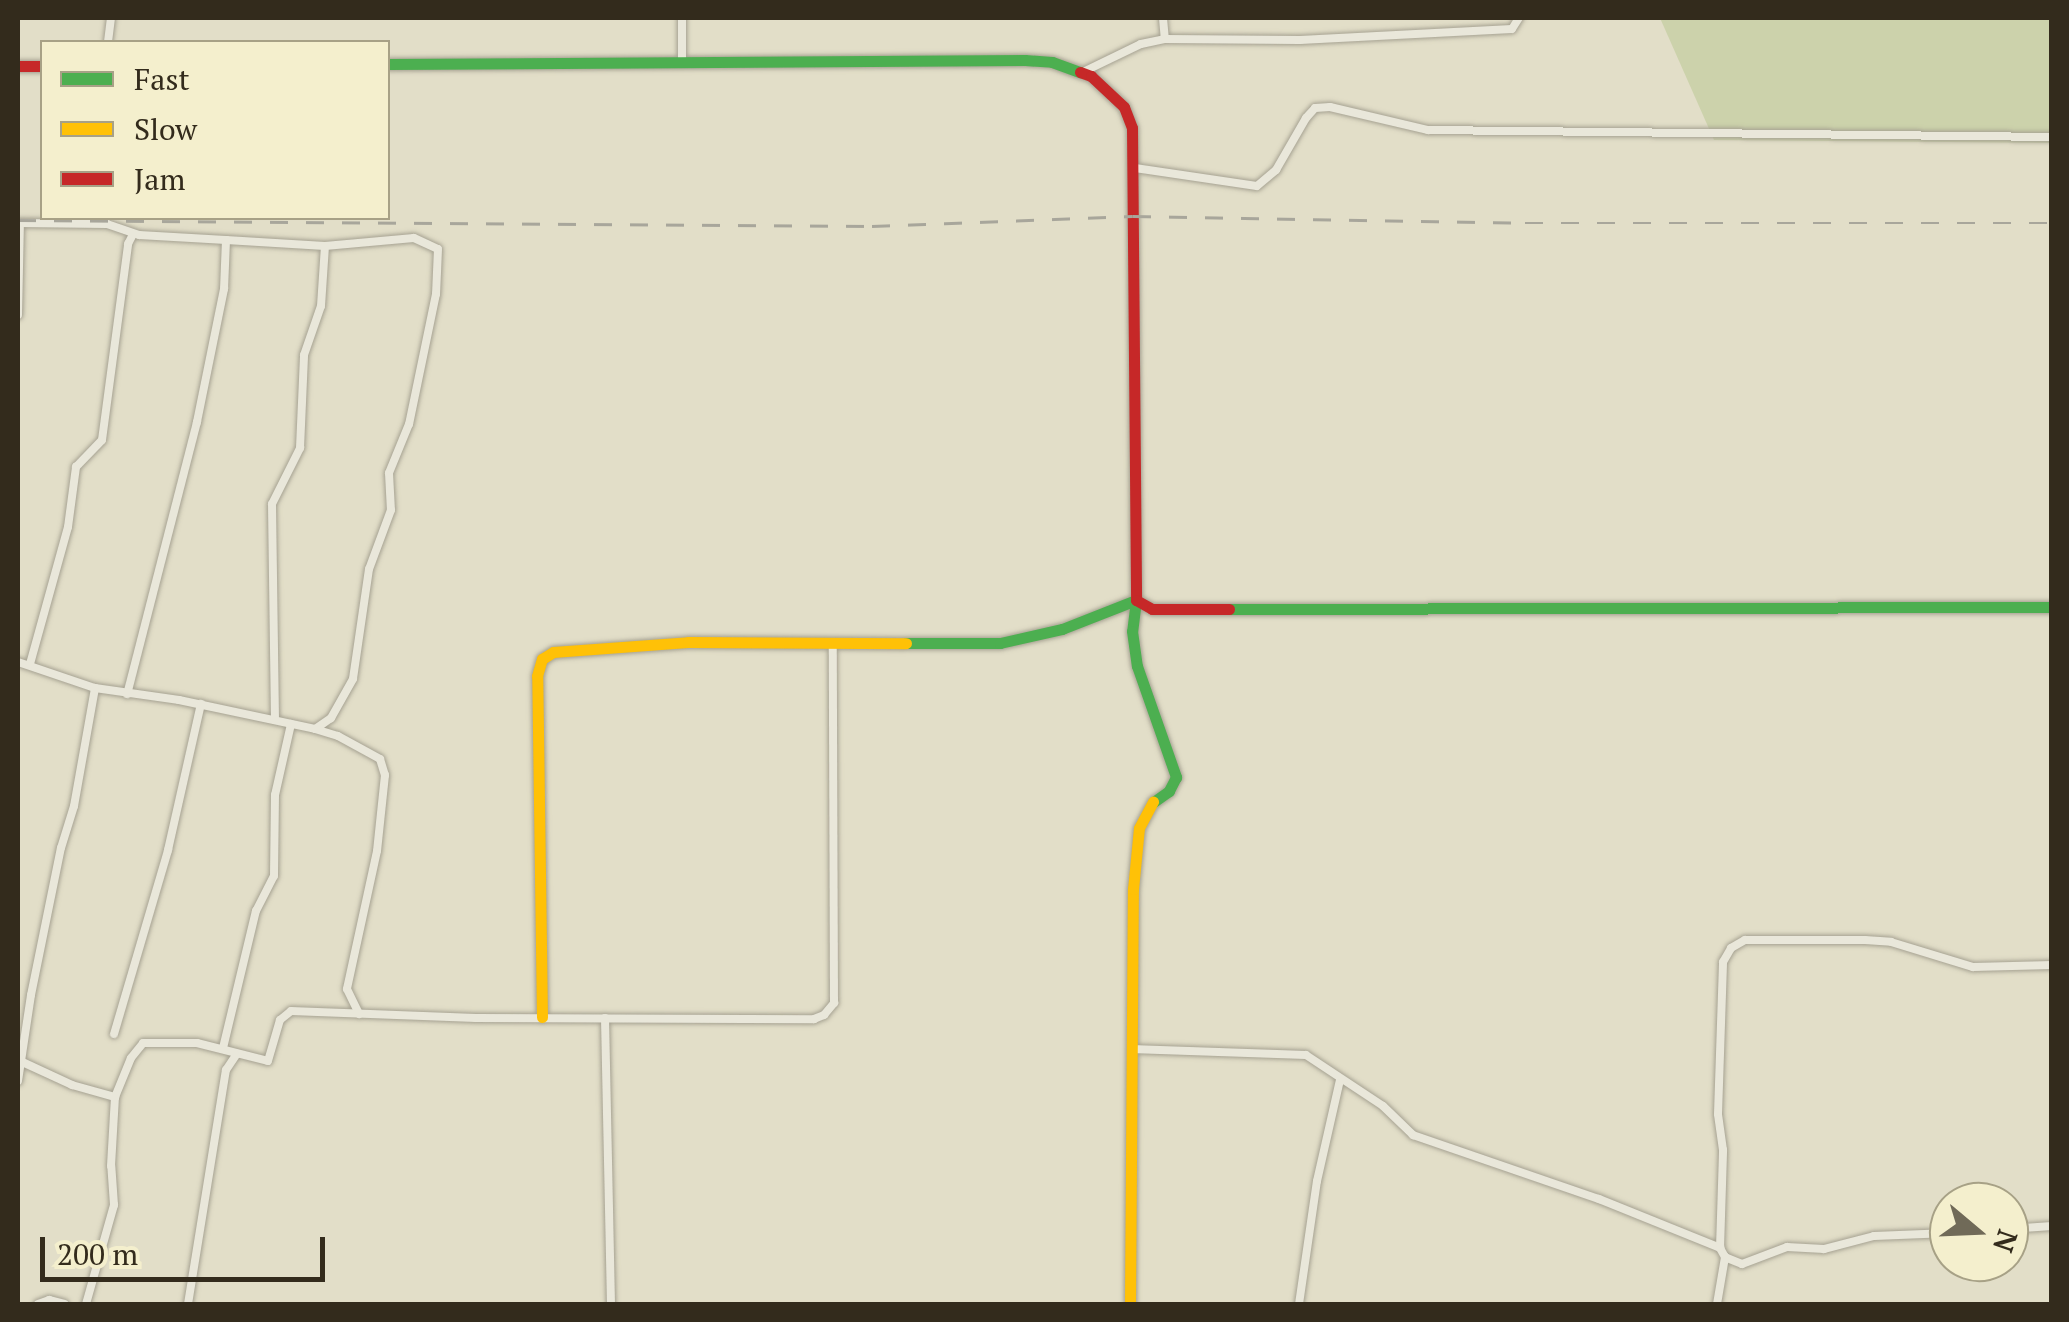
<!DOCTYPE html>
<style>
body{margin:0}
#map{position:relative;width:2069px;height:1322px;overflow:hidden;background:#e2dec8;font-family:"PT Serif",serif}
div>[style]{position:absolute}
.green>*{inset:0;background:#ccd2ab}
.roads{filter:drop-shadow(0 0 2px #a6a292) drop-shadow(0 0 2px #a6a292)}
.street>*{height:8px;margin:-4px;padding:0 4px;transform-origin:4px;border-radius:4px;background:#e9e7da}
.fast>*{height:11px;margin:-5.5px;padding:0 5.5px;transform-origin:5.5px;border-radius:5.5px;background:#4caf50}
.slow>*{height:11px;margin:-5.5px;padding:0 5.5px;transform-origin:5.5px;border-radius:5.5px;background:#ffc107}
.jam>*{height:11px;margin:-5.5px;padding:0 5.5px;transform-origin:5.5px;border-radius:5.5px;background:#c62828}
.rail>*{height:2.5px;margin-top:-1.25px;transform-origin:0;background:repeating-linear-gradient(90deg,#a8a69b 0 18px,transparent 0 36px)}
span{translate:-50% -50%;white-space:nowrap;text-align:center;line-height:1.15;-webkit-text-stroke:8px #f4efcd;paint-order:stroke}
.frame{position:absolute;inset:0;border:20px solid #332b1c;pointer-events:none}
.legend{position:absolute;left:40px;top:40px;width:350px;height:180px;box-sizing:border-box;background:#f4efcd;border:2px solid #a7a186;margin:0;padding:12px 18px;list-style:none;font-size:30px;color:#332b1c}
.legend li{display:flex;align-items:center;gap:20px;height:50px}
.legend b{width:50px;border:2px solid #a7a186}
.north{position:absolute;left:1929px;top:1182px;width:100px;height:100px;box-sizing:border-box;background:#f4efcd;border:2px solid #a7a186;border-radius:50%;rotate:109deg;font-size:28px;font-weight:700;line-height:40px;text-align:center;color:#332b1c}
.north::after{content:'';display:block;margin:auto;width:35px;height:45px;background:#706a58;clip-path:polygon(50% 0,100% 100%,50% 72%,0 100%)}
.scale{position:absolute;left:40px;top:1237px;width:285px;height:45px;box-sizing:border-box;border:5px solid #332b1c;border-top:0;padding-left:12px;font-size:30px;line-height:35px;white-space:nowrap;color:#332b1c;-webkit-text-stroke:8px #f4efcd;paint-order:stroke}
</style>
<div id="map">
<div class="green">
<div style="clip-path:polygon(1660px 18px,2051px 18px,2051px 143px,1714px 140px)"></div>
</div>
<div class="roads">
<div class="street">
<div style="left:682px;top:18px;width:45px;rotate:90deg"></div>
<div style="left:1163px;top:18px;width:21px;rotate:85deg"></div>
<div style="left:108px;top:42px;width:24px;rotate:-83deg"></div>
<div style="left:1083px;top:72px;width:64px;rotate:-25.8deg"></div>
<div style="left:1141px;top:44px;width:25px;rotate:-12deg"></div>
<div style="left:1165px;top:39px;width:135px;rotate:0.4deg"></div>
<div style="left:1300px;top:40px;width:212px;rotate:-3deg"></div>
<div style="left:1512px;top:29px;width:13px;rotate:-58deg"></div>
<div style="left:1135px;top:168px;width:123px;rotate:8.4deg"></div>
<div style="left:1257px;top:186px;width:25px;rotate:-40deg"></div>
<div style="left:1276px;top:170px;width:60px;rotate:-60deg"></div>
<div style="left:1306px;top:118px;width:13px;rotate:-48deg"></div>
<div style="left:1315px;top:108px;width:15px;rotate:-4deg"></div>
<div style="left:1330px;top:107px;width:101px;rotate:13.2deg"></div>
<div style="left:1428px;top:130px;width:624px;rotate:0.64deg"></div>
<div style="left:18px;top:223px;width:89px;rotate:0.6deg"></div>
<div style="left:107px;top:224px;width:34px;rotate:19deg"></div>
<div style="left:139px;top:235px;width:87px;rotate:3.3deg"></div>
<div style="left:226px;top:240px;width:49px;rotate:92.3deg"></div>
<div style="left:224px;top:289px;width:136px;rotate:101.5deg"></div>
<div style="left:197px;top:422px;width:281px;rotate:104.4deg"></div>
<div style="left:226px;top:240px;width:99px;rotate:3.5deg"></div>
<div style="left:325px;top:246px;width:89px;rotate:-5.1deg"></div>
<div style="left:414px;top:238px;width:26px;rotate:25deg"></div>
<div style="left:438px;top:249px;width:45px;rotate:92.5deg"></div>
<div style="left:436px;top:294px;width:133px;rotate:101.7deg"></div>
<div style="left:409px;top:424px;width:53px;rotate:112.2deg"></div>
<div style="left:389px;top:473px;width:37px;rotate:87deg"></div>
<div style="left:391px;top:510px;width:63px;rotate:110.4deg"></div>
<div style="left:369px;top:569px;width:111px;rotate:98.3deg"></div>
<div style="left:353px;top:679px;width:45px;rotate:119.4deg"></div>
<div style="left:331px;top:718px;width:19px;rotate:145deg"></div>
<div style="left:18px;top:315px;width:92px;rotate:-88.8deg"></div>
<div style="left:18px;top:662px;width:81px;rotate:18.7deg"></div>
<div style="left:95px;top:688px;width:85px;rotate:8.1deg"></div>
<div style="left:179px;top:700px;width:139px;rotate:12deg"></div>
<div style="left:315px;top:729px;width:24px;rotate:17deg"></div>
<div style="left:338px;top:736px;width:48px;rotate:28.7deg"></div>
<div style="left:380px;top:759px;width:17px;rotate:73deg"></div>
<div style="left:385px;top:775px;width:76px;rotate:96deg"></div>
<div style="left:377px;top:851px;width:141px;rotate:102.3deg"></div>
<div style="left:347px;top:989px;width:28px;rotate:64deg"></div>
<div style="left:30px;top:664px;width:142px;rotate:-74.5deg"></div>
<div style="left:68px;top:527px;width:61px;rotate:-82.4deg"></div>
<div style="left:76px;top:467px;width:37px;rotate:-46deg"></div>
<div style="left:102px;top:440px;width:198px;rotate:-82.4deg"></div>
<div style="left:128px;top:244px;width:11px;rotate:-63deg"></div>
<div style="left:275px;top:720px;width:216px;rotate:-90.8deg"></div>
<div style="left:272px;top:504px;width:63px;rotate:-63.4deg"></div>
<div style="left:300px;top:448px;width:93px;rotate:-87.5deg"></div>
<div style="left:304px;top:355px;width:52px;rotate:-70.9deg"></div>
<div style="left:321px;top:306px;width:60px;rotate:-86.2deg"></div>
<div style="left:605px;top:1018px;width:286px;rotate:88.8deg"></div>
<div style="left:114px;top:1034px;width:192px;rotate:-73.6deg"></div>
<div style="left:168px;top:850px;width:150px;rotate:-77.3deg"></div>
<div style="left:223px;top:1048px;width:141px;rotate:-76.5deg"></div>
<div style="left:256px;top:911px;width:39px;rotate:-63deg"></div>
<div style="left:274px;top:876px;width:81px;rotate:-89.3deg"></div>
<div style="left:275px;top:795px;width:73px;rotate:-77.3deg"></div>
<div style="left:1131px;top:1049px;width:175px;rotate:2deg"></div>
<div style="left:1306px;top:1055px;width:92px;rotate:33.5deg"></div>
<div style="left:1383px;top:1106px;width:42px;rotate:44deg"></div>
<div style="left:1413px;top:1135px;width:197px;rotate:19deg"></div>
<div style="left:1599px;top:1199px;width:131px;rotate:22deg"></div>
<div style="left:18px;top:1060px;width:60px;rotate:24.8deg"></div>
<div style="left:72px;top:1085px;width:45px;rotate:15.6deg"></div>
<div style="left:18px;top:1081px;width:87px;rotate:-81.4deg"></div>
<div style="left:31px;top:995px;width:150px;rotate:-78.5deg"></div>
<div style="left:61px;top:848px;width:44px;rotate:-72.8deg"></div>
<div style="left:74px;top:806px;width:120px;rotate:-79.9deg"></div>
<div style="left:2009px;top:1229px;width:43px;rotate:-4deg"></div>
<div style="left:1949px;top:1233px;width:75px;rotate:177.7deg"></div>
<div style="left:1874px;top:1236px;width:52px;rotate:165.4deg"></div>
<div style="left:1824px;top:1249px;width:37px;rotate:-177deg"></div>
<div style="left:1787px;top:1247px;width:48px;rotate:159.3deg"></div>
<div style="left:1742px;top:1264px;width:18px;rotate:-158deg"></div>
<div style="left:1725px;top:1257px;width:10px;rotate:-119deg"></div>
<div style="left:1720px;top:1248px;width:98px;rotate:-88.2deg"></div>
<div style="left:1723px;top:1150px;width:36px;rotate:-98deg"></div>
<div style="left:1718px;top:1114px;width:152px;rotate:-88.1deg"></div>
<div style="left:1723px;top:962px;width:16px;rotate:-60deg"></div>
<div style="left:1731px;top:948px;width:16px;rotate:-30deg"></div>
<div style="left:1745px;top:940px;width:120px"></div>
<div style="left:1865px;top:940px;width:26px;rotate:4deg"></div>
<div style="left:1891px;top:942px;width:86px;rotate:17deg"></div>
<div style="left:1973px;top:967px;width:79px;rotate:-1.5deg"></div>
<div style="left:38px;top:1304px;width:12px;rotate:-20deg"></div>
<div style="left:49px;top:1300px;width:16px;rotate:14deg"></div>
<div style="left:86px;top:1304px;width:103px;rotate:-74.2deg"></div>
<div style="left:114px;top:1205px;width:39px;rotate:-94deg"></div>
<div style="left:111px;top:1166px;width:69px;rotate:-86.7deg"></div>
<div style="left:115px;top:1097px;width:42px;rotate:-67.7deg"></div>
<div style="left:131px;top:1058px;width:19px;rotate:-51deg"></div>
<div style="left:143px;top:1043px;width:54px"></div>
<div style="left:197px;top:1043px;width:73px;rotate:14.2deg"></div>
<div style="left:268px;top:1061px;width:43px;rotate:-73.7deg"></div>
<div style="left:280px;top:1020px;width:14px;rotate:-39deg"></div>
<div style="left:291px;top:1011px;width:185px;rotate:2.2deg"></div>
<div style="left:476px;top:1018px;width:338px;rotate:0.2deg"></div>
<div style="left:814px;top:1019px;width:11px;rotate:-22deg"></div>
<div style="left:824px;top:1015px;width:16px;rotate:-50deg"></div>
<div style="left:834px;top:1003px;width:360px;rotate:-90.2deg"></div>
<div style="left:188px;top:1304px;width:237px;rotate:-80.8deg"></div>
<div style="left:226px;top:1070px;width:18px;rotate:-56deg"></div>
<div style="left:1299px;top:1304px;width:124px;rotate:-81.7deg"></div>
<div style="left:1317px;top:1181px;width:104px;rotate:-77.2deg"></div>
<div style="left:1717px;top:1304px;width:48px;rotate:-80.3deg"></div>
</div>
<div class="fast">
<div style="left:388px;top:64px;width:637px;rotate:-0.36deg"></div>
<div style="left:1025px;top:60px;width:27px;rotate:4deg"></div>
<div style="left:1052px;top:62px;width:30px;rotate:20deg"></div>
<div style="left:1229px;top:609px;width:823px;rotate:-0.14deg"></div>
<div style="left:906px;top:643px;width:94px"></div>
<div style="left:1000px;top:643px;width:64px;rotate:-12.7deg"></div>
<div style="left:1062px;top:629px;width:79px;rotate:-21.4deg"></div>
<div style="left:1136px;top:600px;width:31px;rotate:97deg"></div>
<div style="left:1132px;top:631px;width:35px;rotate:82deg"></div>
<div style="left:1137px;top:666px;width:118px;rotate:70.6deg"></div>
<div style="left:1176px;top:777px;width:16px;rotate:117deg"></div>
<div style="left:1169px;top:791px;width:19px;rotate:145deg"></div>
</div>
<div class="slow">
<div style="left:542px;top:1017px;width:341px;rotate:-90.8deg"></div>
<div style="left:537px;top:676px;width:18px;rotate:-74deg"></div>
<div style="left:542px;top:659px;width:13px;rotate:-32deg"></div>
<div style="left:553px;top:652px;width:135px;rotate:-4.2deg"></div>
<div style="left:688px;top:642px;width:218px;rotate:0.3deg"></div>
<div style="left:1130px;top:1304px;width:415px;rotate:-89.6deg"></div>
<div style="left:1133px;top:889px;width:61px;rotate:-84.4deg"></div>
<div style="left:1139px;top:828px;width:30px;rotate:-62deg"></div>
</div>
<div class="jam">
<div style="left:18px;top:66px;width:24px"></div>
<div style="left:1080px;top:72px;width:12px;rotate:20deg"></div>
<div style="left:1091px;top:76px;width:45px;rotate:43.2deg"></div>
<div style="left:1124px;top:107px;width:22px;rotate:69deg"></div>
<div style="left:1132px;top:128px;width:472px;rotate:89.5deg"></div>
<div style="left:1136px;top:600px;width:18px;rotate:29deg"></div>
<div style="left:1152px;top:609px;width:77px"></div>
</div>
</div>
<div class="rail">
<div style="left:18px;top:220px;width:854px;rotate:0.4deg"></div>
<div style="left:872px;top:226px;width:261px;rotate:-2.2deg"></div>
<div style="left:1133px;top:216px;width:392px;rotate:1deg"></div>
<div style="left:1525px;top:223px;width:527px"></div>
</div>
<div class="frame"></div>
<ul class="legend">
<li><b style="height:12px;background:#4caf50"></b>Fast</li>
<li><b style="height:12px;background:#ffc107"></b>Slow</li>
<li><b style="height:12px;background:#c62828"></b>Jam</li>
</ul>
<div class="north">N</div>
<div class="scale">200 m</div>
</div>
